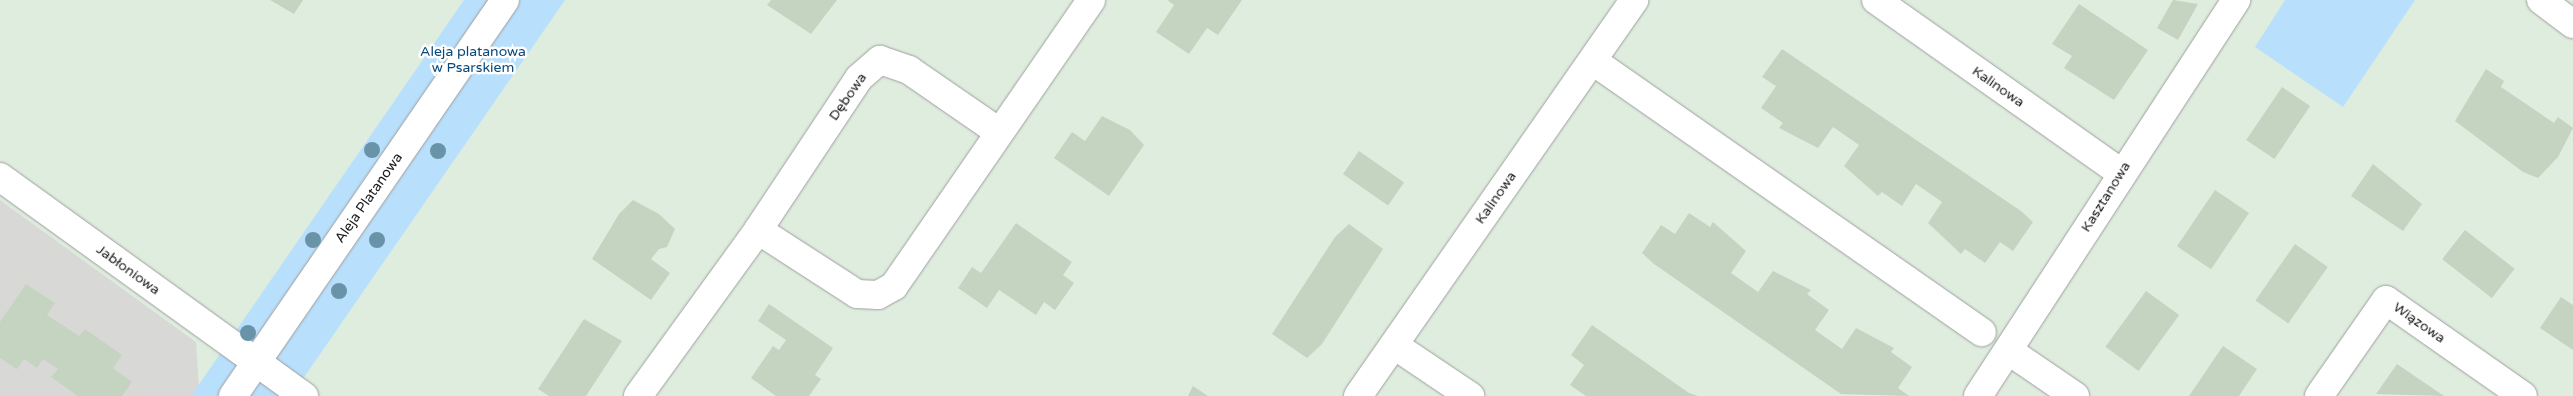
<!DOCTYPE html>
<meta charset="utf-8">
<style>
body{margin:0}
#map{position:relative;width:2573px;height:396px;overflow:hidden;background:#dfeddf;font-family:"Varela Round",sans-serif}
div>[style]{position:absolute}
.residential>*{inset:0;background:#d8d9d7}
.park>*{inset:0;background:#b8dffb}
.building>*{inset:0;background:#c4d4c0;transform-origin:0 0}
.roads{filter:drop-shadow(0 0 1px #9f9f9f) drop-shadow(0 0 1px #9f9f9f)}
.minor>*{height:28px;margin:-14px;padding:0 14px;transform-origin:14px;border-radius:14px;background:#fff}
.trees>*{width:16px;height:16px;margin:-8px;border-radius:50%;background:#6893a8}
span{translate:-50% -50%;white-space:nowrap;text-align:center;line-height:1.15;-webkit-text-stroke:5px #fff;paint-order:stroke}
.park-label{font-size:14px;color:#07497b}
.street-label{font-size:14px;color:#1b1b1b}
</style>
<div id="map">
<div class="residential">
<div style="clip-path:polygon(0 200px,196px 342px,199px 388px,194px 396px,0 396px)"></div>
</div>
<div class="park">
<div style="clip-path:polygon(464px 0,565px 0,291px 396px,191px 396px)"></div>
<div style="clip-path:polygon(2285px 0,2415px 0,2343px 107px,2255px 47px)"></div>
</div>
<div class="building">
<div style="clip-path:polygon(270px 0,303px 0,294px 14px)"></div>
<div style="clip-path:polygon(771px 0,837px 0,811px 34px,767px 5px)"></div>
<div style="clip-path:polygon(1167px 0,1242px 0,1218px 35px,1207px 28px,1189px 54px,1156px 32px,1174px 5px)"></div>
<div style="clip-path:polygon(2173px 0,2198px 4px,2178px 40px,2157px 28px)"></div>
<div style="clip-path:polygon(2079px 4px,2148px 50px,2114px 100px,2064px 68px,2072px 56px,2052px 44px)"></div>
<div style="clip-path:polygon(1782px 49px,2021px 211px,2033px 222px,2013px 251px,2000px 242px,1985px 263px,1965px 249px,1961px 254px,1928px 223px,1942px 202px,1916px 184px,1902px 206px,1882px 192px,1878px 196px,1844px 166px,1859px 145px,1833px 127px,1818px 148px,1779px 128px,1783px 123px,1761px 108px,1776px 86px,1762px 77px)"></div>
<div style="clip-path:polygon(2486px 69px,2504px 81px,2501px 87px,2554px 123px,2558px 117px,2573px 128px,2558px 157px,2538px 178px,2523px 172px,2455px 121px)"></div>
<div style="left:2282px;top:87px;width:34px;height:64px;rotate:34deg"></div>
<div style="clip-path:polygon(1102px 116px,1130px 130px,1144px 145px,1109px 196px,1054px 158px,1072px 132px,1085px 141px)"></div>
<div style="left:1359px;top:151px;width:55px;height:28px;rotate:35deg"></div>
<div style="clip-path:polygon(2373px 164px,2422px 204px,2403px 231px,2351px 196px)"></div>
<div style="left:2215px;top:190px;width:41px;height:68px;rotate:34deg"></div>
<div style="clip-path:polygon(633px 200px,659px 214px,675px 229px,667px 247px,659px 249px,651px 259px,670px 273px,651px 300px,592px 259px,619px 214px)"></div>
<div style="clip-path:polygon(1689px 213px,1710px 227px,1713px 222px,1746px 251px,1731px 273px,1758px 292px,1773px 271px,1811px 290px,1807px 294px,1829px 310px,1815px 330px,1842px 349px,1856px 328px,1894px 348px,1891px 352px,1912px 367px,1898px 388px,1909px 396px,1841px 394px,1654px 264px,1642px 253px,1661px 225px,1675px 234px)"></div>
<div style="clip-path:polygon(1016px 223px,1072px 262px,1063px 275px,1074px 283px,1055px 310px,1044px 302px,1036px 315px,999px 290px,987px 308px,958px 288px,972px 267px,981px 273px)"></div>
<div style="clip-path:polygon(1349px 224px,1383px 249px,1322px 344px,1307px 358px,1272px 334px,1335px 237px)"></div>
<div style="left:2465px;top:230px;width:63px;height:37px;rotate:38deg"></div>
<div style="left:2295px;top:244px;width:40px;height:69px;rotate:35deg"></div>
<div style="clip-path:polygon(26px 284px,55px 303px,47px 315px,79px 336px,85px 329px,122px 355px,113px 368px,132px 382px,122px 396px,78px 396px,51px 377px,58px 369px,43px 359px,37px 368px,24px 359px,17px 369px,0 358px,0 322px)"></div>
<div style="left:2146px;top:291px;width:41px;height:69px;rotate:36deg"></div>
<div style="clip-path:polygon(2561px 297px,2573px 305px,2573px 350px,2540px 328px)"></div>
<div style="clip-path:polygon(769px 304px,833px 348px,815px 375px,821px 379px,809px 396px,776px 396px,751px 378px,773px 346px,779px 350px,786px 340px,758px 321px)"></div>
<div style="clip-path:polygon(584px 319px,622px 341px,586px 396px,549px 396px,538px 389px)"></div>
<div style="clip-path:polygon(1592px 325px,1689px 393px,1698px 396px,1586px 396px,1570px 385px,1584px 365px,1571px 355px)"></div>
<div style="clip-path:polygon(2223px 346px,2257px 369px,2239px 396px,2189px 396px)"></div>
<div style="clip-path:polygon(2397px 364px,2444px 396px,2376px 394px)"></div>
<div style="clip-path:polygon(1193px 386px,1208px 396px,1188px 396px)"></div>
</div>
<div class="roads">
<div class="minor">
<div style="left:1876px;top:0;width:300px;rotate:35.2deg"></div>
<div style="left:2541px;top:0;width:40px;rotate:37deg"></div>
<div style="left:1593px;top:61px;width:474px;rotate:34.9deg"></div>
<div style="left:0;top:177px;width:375px;rotate:35.8deg"></div>
<div style="left:758px;top:230px;width:182px;rotate:-56.4deg"></div>
<div style="left:859px;top:78px;width:28px;rotate:-41deg"></div>
<div style="left:880px;top:60px;width:31px;rotate:19deg"></div>
<div style="left:909px;top:70px;width:109px;rotate:34.6deg"></div>
<div style="left:1394px;top:345px;width:92px;rotate:33.9deg"></div>
<div style="left:2009px;top:351px;width:80px;rotate:34.3deg"></div>
<div style="left:233px;top:396px;width:480px;rotate:-55.5deg"></div>
<div style="left:638px;top:396px;width:205px;rotate:-54.1deg"></div>
<div style="left:758px;top:230px;width:118px;rotate:32.9deg"></div>
<div style="left:857px;top:294px;width:21px;rotate:3deg"></div>
<div style="left:878px;top:295px;width:18px;rotate:-29deg"></div>
<div style="left:894px;top:286px;width:347px;rotate:-55.4deg"></div>
<div style="left:1358px;top:396px;width:483px;rotate:-55.1deg"></div>
<div style="left:1978px;top:396px;width:473px;rotate:-56.9deg"></div>
<div style="left:2319px;top:396px;width:117px;rotate:-55.1deg"></div>
<div style="left:2386px;top:300px;width:167px;rotate:35deg"></div>
</div>
</div>
<div class="trees">
<div style="left:372px;top:150px"></div>
<div style="left:438px;top:151px"></div>
<div style="left:313px;top:240px"></div>
<div style="left:377px;top:240px"></div>
<div style="left:339px;top:291px"></div>
<div style="left:248px;top:333px"></div>
</div>
<div class="park-label">
<span style="left:473px;top:60px">Aleja platanowa<br>w Psarskiem</span>
</div>
<div class="street-label">
<span style="left:1998px;top:87px;rotate:35deg">Kalinowa</span>
<span style="left:848px;top:97px;rotate:-55deg">Dębowa</span>
<span style="left:2106px;top:197px;rotate:-58deg">Kasztanowa</span>
<span style="left:369px;top:198px;rotate:-55deg">Aleja Platanowa</span>
<span style="left:1496px;top:198px;rotate:-55deg">Kalinowa</span>
<span style="left:128px;top:270px;rotate:36deg">Jabłoniowa</span>
<span style="left:2419px;top:323px;rotate:35deg">Wiązowa</span>
</div>
</div>
